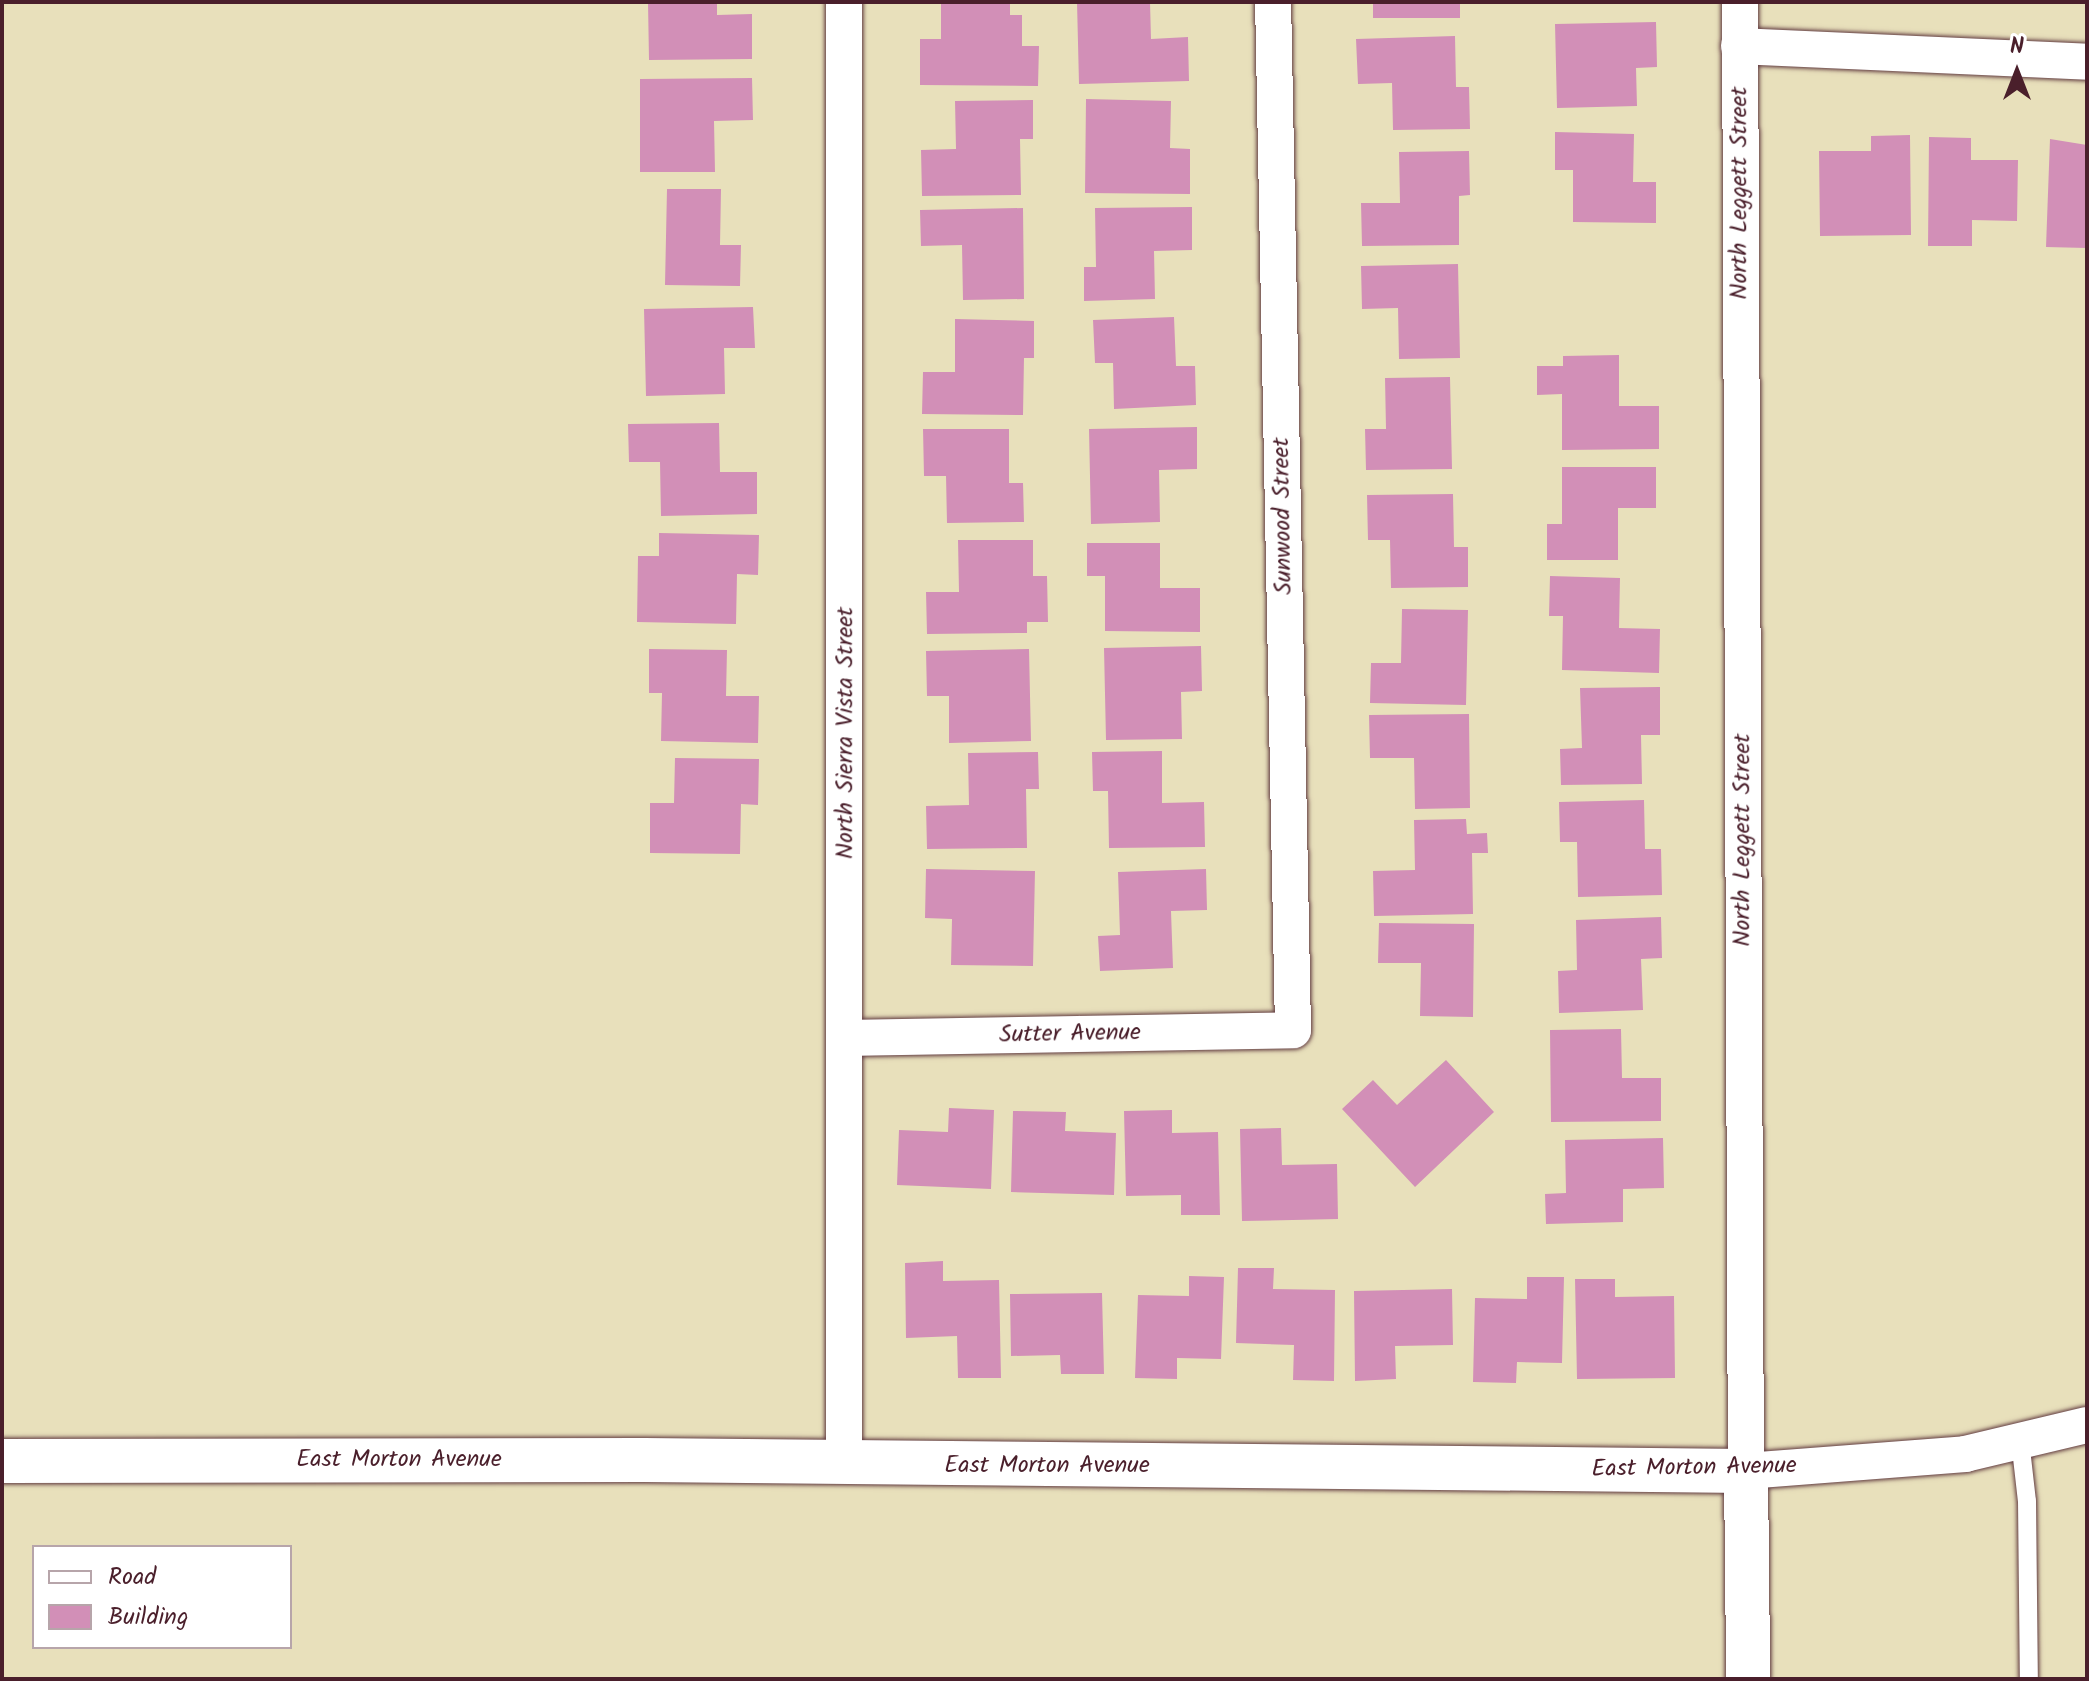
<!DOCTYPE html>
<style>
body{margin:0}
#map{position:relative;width:2089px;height:1681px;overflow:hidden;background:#e8e0bb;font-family:Kalam,sans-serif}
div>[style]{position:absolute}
.building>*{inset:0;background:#d28fb7;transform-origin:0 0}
.roads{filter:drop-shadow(0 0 2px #623c41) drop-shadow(0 0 2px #623c41)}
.service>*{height:18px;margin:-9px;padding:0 9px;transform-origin:9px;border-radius:9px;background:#fff}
.minor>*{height:36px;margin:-18px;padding:0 18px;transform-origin:18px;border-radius:18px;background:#fff}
.tertiary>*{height:44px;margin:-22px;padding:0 22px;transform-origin:22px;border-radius:22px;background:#fff}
span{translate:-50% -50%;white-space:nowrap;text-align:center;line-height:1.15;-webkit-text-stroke:6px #fff;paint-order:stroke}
.street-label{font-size:24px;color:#4a1f2b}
.frame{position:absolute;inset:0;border:4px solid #4a1f2b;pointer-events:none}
.legend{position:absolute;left:32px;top:1545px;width:260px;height:104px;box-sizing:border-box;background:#fff;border:2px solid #b7a5aa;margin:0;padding:10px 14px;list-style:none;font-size:24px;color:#4a1f2b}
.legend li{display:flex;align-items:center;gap:16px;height:40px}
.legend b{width:40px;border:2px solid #b7a5aa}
.north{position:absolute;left:1977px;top:32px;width:80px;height:80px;-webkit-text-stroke:6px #fff;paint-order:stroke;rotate:0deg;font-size:22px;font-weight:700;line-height:32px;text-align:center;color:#4a1f2b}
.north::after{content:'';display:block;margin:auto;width:28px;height:36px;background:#4a1f2b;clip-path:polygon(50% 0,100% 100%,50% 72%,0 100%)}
</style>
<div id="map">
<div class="building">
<div style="clip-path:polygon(648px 2px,717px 2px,717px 15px,752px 14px,752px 59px,649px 60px)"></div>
<div style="clip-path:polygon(941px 2px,1010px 2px,1010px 15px,1022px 15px,1022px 46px,1039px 46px,1038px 86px,920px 85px,920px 39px,941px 39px)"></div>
<div style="clip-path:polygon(1077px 2px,1150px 2px,1151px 39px,1188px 37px,1189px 81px,1079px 84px)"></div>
<div style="left:1373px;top:2px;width:87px;height:16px"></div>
<div style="clip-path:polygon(1656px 22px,1657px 67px,1636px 68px,1637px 106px,1557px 108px,1555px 24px)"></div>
<div style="clip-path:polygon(1455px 36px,1456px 87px,1469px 87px,1470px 129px,1393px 130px,1392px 83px,1358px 84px,1356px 39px)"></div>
<div style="clip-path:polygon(752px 78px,753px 120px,714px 121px,715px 172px,640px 172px,640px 79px)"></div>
<div style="clip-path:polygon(1086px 99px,1171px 101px,1170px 148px,1190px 149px,1190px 194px,1085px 193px)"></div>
<div style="clip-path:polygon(1033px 100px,1033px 139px,1020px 139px,1021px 195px,922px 196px,921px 150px,956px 149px,955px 101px)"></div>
<div style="clip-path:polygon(1555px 132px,1634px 134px,1633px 182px,1656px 182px,1656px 223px,1573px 222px,1573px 170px,1555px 170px)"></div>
<div style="clip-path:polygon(1910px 135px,1911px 235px,1820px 236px,1819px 151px,1871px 151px,1871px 136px)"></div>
<div style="clip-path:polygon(1929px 137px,1971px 138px,1971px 160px,2018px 160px,2017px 221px,1972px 220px,1972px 246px,1928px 246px)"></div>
<div style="clip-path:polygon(2050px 139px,2087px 145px,2087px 248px,2046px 247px)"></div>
<div style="clip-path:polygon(1469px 151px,1470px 195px,1459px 196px,1459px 245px,1362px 246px,1361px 203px,1400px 203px,1399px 152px)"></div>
<div style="clip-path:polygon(667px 189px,721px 189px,720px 245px,741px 245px,740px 286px,665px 285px)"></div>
<div style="clip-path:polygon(1192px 207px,1192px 250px,1154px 251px,1155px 299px,1084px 301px,1084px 267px,1096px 267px,1095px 208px)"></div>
<div style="clip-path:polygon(1023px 208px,1024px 299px,963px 300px,962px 245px,921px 246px,920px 210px)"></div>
<div style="clip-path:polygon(1458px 264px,1460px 358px,1399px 359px,1398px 308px,1362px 309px,1361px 266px)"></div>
<div style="clip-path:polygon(753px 307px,755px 348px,724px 348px,725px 394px,646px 396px,644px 309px)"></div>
<div style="clip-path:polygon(1174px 317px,1176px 366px,1195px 366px,1196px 405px,1114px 409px,1113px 363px,1095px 363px,1093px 320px)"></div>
<div style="clip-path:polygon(955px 319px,1034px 321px,1034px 358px,1024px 358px,1023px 415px,922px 414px,923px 372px,955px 372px)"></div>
<div style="clip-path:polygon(1619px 355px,1619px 406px,1659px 406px,1659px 449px,1562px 450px,1562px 394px,1537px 395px,1537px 366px,1563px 366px,1563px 356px)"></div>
<div style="clip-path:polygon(1450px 377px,1452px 469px,1366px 470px,1365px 429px,1386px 429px,1385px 378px)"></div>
<div style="clip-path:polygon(719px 423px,720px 472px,757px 472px,757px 514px,661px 516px,660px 462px,629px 462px,628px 424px)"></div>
<div style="clip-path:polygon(1197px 427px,1197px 469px,1159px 470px,1160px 522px,1091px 524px,1089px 429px)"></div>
<div style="clip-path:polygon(923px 429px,1009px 429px,1009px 483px,1023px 483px,1024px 522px,947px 523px,946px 476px,924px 476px)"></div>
<div style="clip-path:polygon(1562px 467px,1656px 467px,1656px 508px,1618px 508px,1618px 560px,1547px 560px,1547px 524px,1562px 524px)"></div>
<div style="clip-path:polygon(1453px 494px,1454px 547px,1468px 547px,1468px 587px,1391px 588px,1390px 540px,1368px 540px,1367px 495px)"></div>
<div style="clip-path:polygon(659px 533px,759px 535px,758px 575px,737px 574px,736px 624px,637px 622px,638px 556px,659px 556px)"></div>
<div style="clip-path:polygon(958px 540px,1033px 540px,1033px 576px,1047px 576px,1048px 622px,1027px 622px,1027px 633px,927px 634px,926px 592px,959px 592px)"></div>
<div style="clip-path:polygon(1087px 543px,1160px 543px,1160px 588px,1200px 588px,1200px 632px,1105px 631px,1105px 576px,1087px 576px)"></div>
<div style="clip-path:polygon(1550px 576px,1620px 578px,1619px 628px,1660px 629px,1659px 673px,1562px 670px,1563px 616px,1549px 616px)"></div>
<div style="clip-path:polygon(1402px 609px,1468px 610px,1466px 705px,1370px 703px,1371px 663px,1401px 663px)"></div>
<div style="clip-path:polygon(1201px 646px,1202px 691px,1181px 692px,1182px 739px,1106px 740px,1104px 648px)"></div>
<div style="clip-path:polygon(649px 649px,727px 650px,726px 696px,759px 696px,758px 743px,661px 741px,662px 693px,649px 693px)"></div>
<div style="clip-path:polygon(1029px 649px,1031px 741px,949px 743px,949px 696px,927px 696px,926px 651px)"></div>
<div style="clip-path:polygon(1660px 687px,1660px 735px,1641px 735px,1642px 784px,1561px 785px,1560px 749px,1582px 748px,1580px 688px)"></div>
<div style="clip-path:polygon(1469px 714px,1470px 808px,1415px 809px,1414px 758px,1370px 758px,1369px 715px)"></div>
<div style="clip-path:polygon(1162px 751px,1162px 803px,1204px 802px,1205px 847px,1109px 848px,1108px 791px,1093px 791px,1092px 752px)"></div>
<div style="clip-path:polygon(1038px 752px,1039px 789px,1026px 789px,1027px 848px,927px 849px,926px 806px,969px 805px,968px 753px)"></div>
<div style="clip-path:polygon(675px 758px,759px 759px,758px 805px,741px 804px,740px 854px,650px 853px,650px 803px,674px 803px)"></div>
<div style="clip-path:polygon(1644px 800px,1645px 849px,1661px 849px,1662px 895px,1578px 897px,1577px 842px,1560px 842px,1559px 802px)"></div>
<div style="clip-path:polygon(1466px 819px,1467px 834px,1487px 833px,1488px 853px,1472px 853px,1473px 914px,1374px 916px,1373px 871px,1415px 870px,1414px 820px)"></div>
<div style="clip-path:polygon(926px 869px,1035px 871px,1033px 966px,951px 965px,952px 919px,925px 918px)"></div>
<div style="clip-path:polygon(1206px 869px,1207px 910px,1171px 911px,1173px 968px,1100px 971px,1098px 936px,1120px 935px,1118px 872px)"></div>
<div style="clip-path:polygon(1661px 917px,1662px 958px,1641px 959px,1643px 1010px,1559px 1013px,1558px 971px,1577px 970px,1576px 920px)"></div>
<div style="clip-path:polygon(1379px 923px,1474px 924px,1473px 1017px,1420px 1016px,1421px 963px,1378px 963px)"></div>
<div style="clip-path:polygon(1621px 1029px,1622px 1078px,1661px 1078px,1661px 1121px,1551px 1122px,1550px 1030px)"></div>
<div style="clip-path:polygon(1446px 1060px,1494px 1112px,1415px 1187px,1342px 1109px,1373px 1080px,1397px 1105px)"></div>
<div style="clip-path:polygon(949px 1108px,994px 1110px,991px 1189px,897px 1185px,899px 1130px,948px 1132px)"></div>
<div style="clip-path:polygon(1172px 1110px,1172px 1133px,1218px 1132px,1220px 1215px,1181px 1215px,1181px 1195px,1126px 1196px,1124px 1111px)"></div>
<div style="clip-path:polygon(1013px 1111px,1066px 1112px,1065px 1131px,1116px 1133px,1114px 1195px,1011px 1192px)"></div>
<div style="clip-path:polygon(1281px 1128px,1282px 1165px,1337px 1164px,1338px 1219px,1242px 1221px,1240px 1129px)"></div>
<div style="clip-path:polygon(1663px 1138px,1664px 1188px,1623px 1189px,1623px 1222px,1546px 1224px,1545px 1194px,1566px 1193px,1565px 1140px)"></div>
<div style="clip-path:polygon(943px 1261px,943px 1281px,999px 1280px,1001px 1378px,958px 1378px,957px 1336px,906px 1338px,905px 1263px)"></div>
<div style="clip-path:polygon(1238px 1268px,1274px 1268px,1273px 1289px,1335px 1290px,1334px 1381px,1293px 1380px,1294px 1345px,1236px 1343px)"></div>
<div style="clip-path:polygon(1189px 1276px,1224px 1277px,1221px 1359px,1177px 1358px,1177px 1379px,1135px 1378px,1138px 1295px,1189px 1296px)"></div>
<div style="clip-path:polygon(1527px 1277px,1564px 1277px,1562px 1363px,1517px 1362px,1516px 1383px,1473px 1382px,1475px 1298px,1527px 1299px)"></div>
<div style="clip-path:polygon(1575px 1279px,1615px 1279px,1615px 1297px,1674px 1296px,1675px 1378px,1577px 1379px)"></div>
<div style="clip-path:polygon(1452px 1289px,1453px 1345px,1395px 1346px,1396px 1379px,1355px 1381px,1354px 1291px)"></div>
<div style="clip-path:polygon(1102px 1293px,1104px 1374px,1061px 1374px,1060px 1355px,1011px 1356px,1010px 1294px)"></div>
</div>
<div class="roads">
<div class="service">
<div style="left:2020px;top:1440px;width:61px;rotate:83.5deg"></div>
<div style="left:2027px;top:1501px;width:178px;rotate:89.4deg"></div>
</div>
<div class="minor">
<div style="left:1740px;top:2px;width:1469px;rotate:89.77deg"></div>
<div style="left:1746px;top:1471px;width:220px;rotate:-4.4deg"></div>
<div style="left:1965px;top:1454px;width:125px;rotate:-13.4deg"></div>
<div style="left:1739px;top:46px;width:348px;rotate:2.6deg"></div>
<div style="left:847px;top:1038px;width:446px;rotate:-1deg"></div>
<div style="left:1293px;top:1030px;width:1028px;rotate:-91.11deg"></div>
<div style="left:844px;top:1464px;width:1462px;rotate:-90deg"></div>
</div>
<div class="tertiary">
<div style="left:2px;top:1461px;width:642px;rotate:-0.09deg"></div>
<div style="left:644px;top:1460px;width:1102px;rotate:0.57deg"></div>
<div style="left:1746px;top:1471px;width:208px;rotate:89.4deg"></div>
</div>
</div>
<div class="street-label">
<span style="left:1740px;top:193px;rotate:-90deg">North Leggett Street</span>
<span style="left:1283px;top:516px;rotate:-91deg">Sunwood Street</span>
<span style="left:846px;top:733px;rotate:-90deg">North Sierra Vista Street</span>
<span style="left:1743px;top:840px;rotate:-90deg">North Leggett Street</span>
<span style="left:1070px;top:1034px;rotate:-1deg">Sutter Avenue</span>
<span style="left:399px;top:1460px">East Morton Avenue</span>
<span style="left:1047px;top:1466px">East Morton Avenue</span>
<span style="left:1694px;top:1468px;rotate:-1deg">East Morton Avenue</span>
</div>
<div class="frame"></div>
<ul class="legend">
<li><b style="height:10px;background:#fff"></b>Road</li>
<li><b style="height:22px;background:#d28fb7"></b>Building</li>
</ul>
<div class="north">N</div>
</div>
